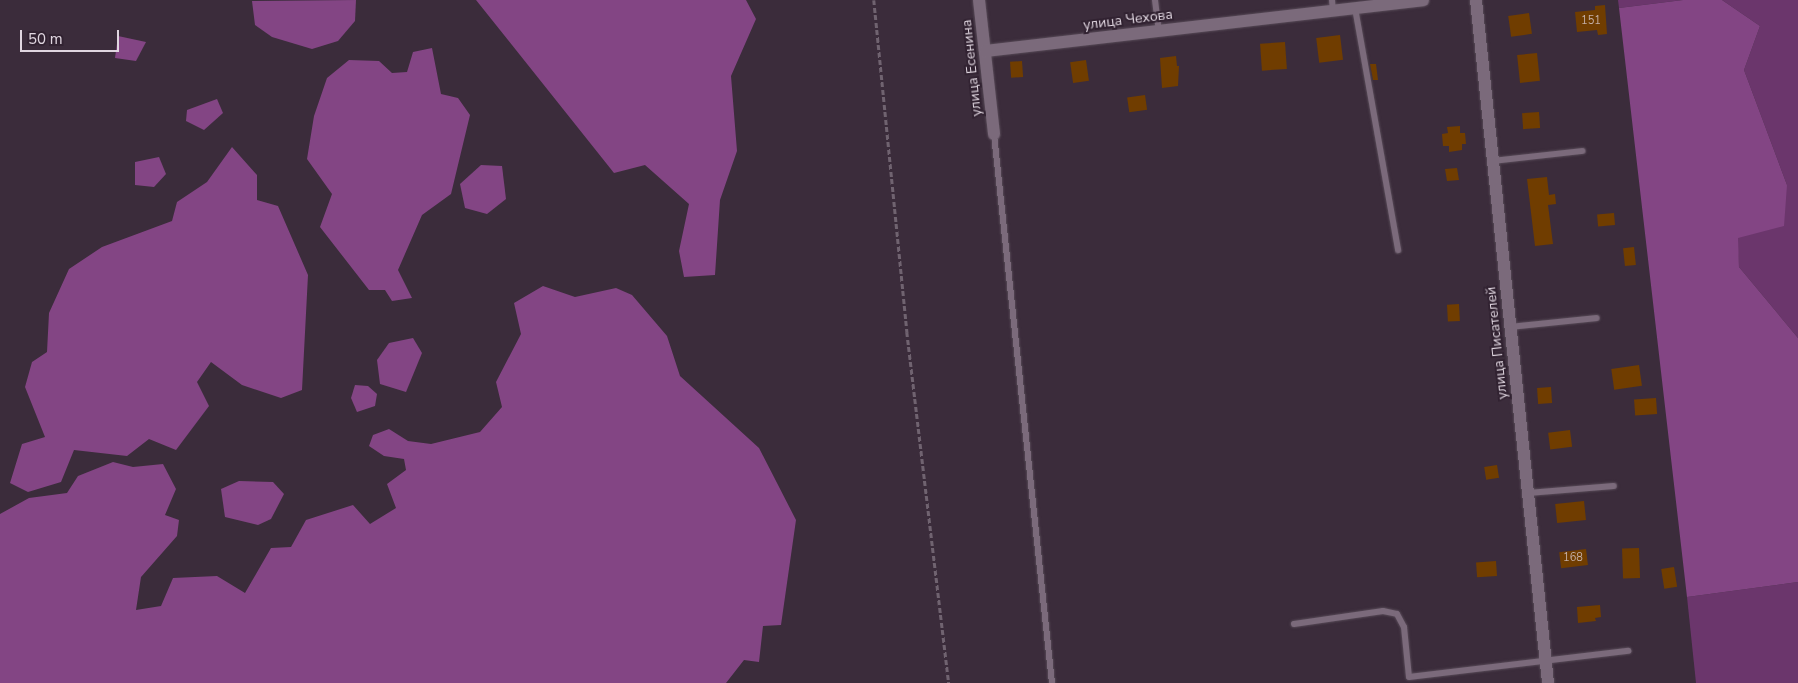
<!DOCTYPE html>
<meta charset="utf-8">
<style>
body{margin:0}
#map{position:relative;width:1798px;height:683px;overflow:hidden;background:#3b2c3b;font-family:"Nunito Sans",sans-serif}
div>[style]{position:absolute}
.green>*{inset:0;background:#6b366c}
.forest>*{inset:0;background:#834584}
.building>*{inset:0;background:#703d00;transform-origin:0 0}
.path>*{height:2.5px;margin-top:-1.25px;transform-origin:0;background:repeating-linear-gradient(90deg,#706370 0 5px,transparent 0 7.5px)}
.roads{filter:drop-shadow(0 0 1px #574a57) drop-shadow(0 0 1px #574a57)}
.service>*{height:6px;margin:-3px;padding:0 3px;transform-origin:3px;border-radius:3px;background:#7b6a7b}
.minor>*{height:12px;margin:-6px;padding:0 6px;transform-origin:6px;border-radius:6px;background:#7b6a7b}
span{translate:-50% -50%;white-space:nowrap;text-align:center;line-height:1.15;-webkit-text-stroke:4px #312231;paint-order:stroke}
.number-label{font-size:11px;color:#c4b0a8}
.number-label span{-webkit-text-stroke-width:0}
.street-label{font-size:14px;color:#e0d6e0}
.scale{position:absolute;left:20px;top:30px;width:99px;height:22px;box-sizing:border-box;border:2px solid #e0d6e0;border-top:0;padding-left:6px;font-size:15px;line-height:18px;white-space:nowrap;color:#e0d6e0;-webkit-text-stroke:4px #312231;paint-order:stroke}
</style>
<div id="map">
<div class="green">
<div style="clip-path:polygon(1618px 0,1683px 0,1619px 8px)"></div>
<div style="clip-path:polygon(1722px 0,1798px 0,1798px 338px,1739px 267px,1737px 238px,1787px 185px,1744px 70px,1760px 26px)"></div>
<div style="clip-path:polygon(1798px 582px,1798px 683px,1696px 683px,1687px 597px)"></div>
</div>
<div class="forest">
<div style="clip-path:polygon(356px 0,355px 21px,338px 41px,312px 49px,272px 37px,255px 25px,252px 1px)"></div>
<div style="clip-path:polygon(476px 0,746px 0,756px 19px,731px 76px,737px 151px,720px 200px,715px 275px,684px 277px,679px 251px,689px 204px,645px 165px,614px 173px)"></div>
<div style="clip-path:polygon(1683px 0,1722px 0,1760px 26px,1744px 70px,1787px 185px,1784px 226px,1738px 238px,1739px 267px,1798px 338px,1798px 582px,1687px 597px,1619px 8px)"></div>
<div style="clip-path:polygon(118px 36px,146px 42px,136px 61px,115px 58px)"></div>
<div style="clip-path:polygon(432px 48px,441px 94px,458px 98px,470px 115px,451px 194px,422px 215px,398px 270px,412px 298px,392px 301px,385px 290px,369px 290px,320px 227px,332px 194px,307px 159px,314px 116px,327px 78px,349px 60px,379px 61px,392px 73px,407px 72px,413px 52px)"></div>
<div style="clip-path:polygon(217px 99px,223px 113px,204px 130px,186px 121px,187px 110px)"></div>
<div style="clip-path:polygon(232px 147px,257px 175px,257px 200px,278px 206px,308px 275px,302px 390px,281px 398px,242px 385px,211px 362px,197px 382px,209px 406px,176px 450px,149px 439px,127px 456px,74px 450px,61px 482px,28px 492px,10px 483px,22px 444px,45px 437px,25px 387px,32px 362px,47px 352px,49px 313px,69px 269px,102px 247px,172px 221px,177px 202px,207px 182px)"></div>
<div style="clip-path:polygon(159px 157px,166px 174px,154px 187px,135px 185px,135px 162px)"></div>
<div style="clip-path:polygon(481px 165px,502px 166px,506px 199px,487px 214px,465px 208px,460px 184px)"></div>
<div style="clip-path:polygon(543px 286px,575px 297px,616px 288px,632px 295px,667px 336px,680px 376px,759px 448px,796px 520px,781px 625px,763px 626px,759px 662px,744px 660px,726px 683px,0 683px,0 514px,29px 498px,67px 493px,78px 476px,113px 462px,133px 467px,163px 464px,176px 489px,165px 515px,179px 520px,177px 536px,141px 577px,136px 610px,161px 606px,173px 578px,217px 576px,245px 593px,271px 548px,291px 547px,306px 520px,353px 505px,370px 524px,396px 508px,387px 484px,406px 470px,404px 459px,384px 456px,369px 446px,373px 435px,389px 429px,408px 441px,431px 444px,480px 432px,502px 407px,496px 382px,521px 334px,514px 303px)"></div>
<div style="clip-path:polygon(413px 338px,422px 353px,406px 392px,380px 384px,377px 360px,389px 343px)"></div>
<div style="clip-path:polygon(355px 385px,368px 386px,377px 394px,375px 406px,357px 412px,351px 398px)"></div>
<div style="clip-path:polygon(239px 481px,273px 482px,284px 494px,271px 519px,258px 525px,225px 517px,221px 489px)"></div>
</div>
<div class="building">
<div style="clip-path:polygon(1605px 5px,1607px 34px,1598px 35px,1597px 30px,1577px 32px,1575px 12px,1595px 10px,1595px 6px)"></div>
<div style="left:1529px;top:13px;width:21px;height:21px;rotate:82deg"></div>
<div style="left:1340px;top:35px;width:25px;height:24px;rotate:83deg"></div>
<div style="left:1285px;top:42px;width:27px;height:25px;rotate:86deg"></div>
<div style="left:1537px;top:53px;width:28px;height:20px;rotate:84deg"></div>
<div style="clip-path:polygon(1176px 56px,1177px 66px,1179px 66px,1178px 86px,1162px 88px,1160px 58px)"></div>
<div style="left:1086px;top:60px;width:21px;height:16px;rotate:82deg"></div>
<div style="left:1022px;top:61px;width:16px;height:12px;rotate:86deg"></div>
<div style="clip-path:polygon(1370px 64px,1376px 64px,1378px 80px,1373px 80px)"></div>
<div style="left:1145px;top:95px;width:15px;height:18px;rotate:82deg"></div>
<div style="left:1539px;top:112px;width:16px;height:17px;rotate:86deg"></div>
<div style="clip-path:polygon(1460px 126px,1460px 133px,1465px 133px,1466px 144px,1462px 144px,1462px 150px,1449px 152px,1449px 146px,1443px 146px,1442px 134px,1448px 133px,1447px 127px)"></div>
<div style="clip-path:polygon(1457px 168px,1459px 180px,1447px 181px,1445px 169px)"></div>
<div style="clip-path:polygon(1547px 177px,1549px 195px,1555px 194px,1556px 204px,1548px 205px,1553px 244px,1535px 246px,1527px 179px)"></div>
<div style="left:1614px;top:213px;width:12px;height:17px;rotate:85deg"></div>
<div style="left:1634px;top:247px;width:18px;height:11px;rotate:84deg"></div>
<div style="left:1459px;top:304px;width:17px;height:12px;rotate:87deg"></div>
<div style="left:1639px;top:365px;width:21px;height:28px;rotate:82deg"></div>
<div style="left:1551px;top:387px;width:16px;height:14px;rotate:86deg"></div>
<div style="left:1656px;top:398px;width:16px;height:22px;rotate:86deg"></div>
<div style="left:1570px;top:430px;width:17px;height:22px;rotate:83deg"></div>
<div style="left:1497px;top:465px;width:13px;height:13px;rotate:81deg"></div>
<div style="left:1584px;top:501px;width:19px;height:29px;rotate:84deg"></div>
<div style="left:1639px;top:548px;width:30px;height:17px;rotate:88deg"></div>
<div style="left:1586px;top:549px;width:16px;height:27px;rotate:83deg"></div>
<div style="left:1496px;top:561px;width:15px;height:20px;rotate:86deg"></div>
<div style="left:1674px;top:567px;width:20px;height:13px;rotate:81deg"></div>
<div style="clip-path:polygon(1600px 605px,1601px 617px,1595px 618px,1596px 621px,1578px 623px,1577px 607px)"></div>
</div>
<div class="path">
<div style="left:874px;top:0;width:334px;rotate:84.3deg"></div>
<div style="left:907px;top:332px;width:354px;rotate:83.2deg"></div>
</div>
<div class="roads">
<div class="service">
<div style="left:1155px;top:0;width:31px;rotate:83deg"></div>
<div style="left:1332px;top:0;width:11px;rotate:85deg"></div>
<div style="left:1355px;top:8px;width:246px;rotate:79.9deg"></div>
<div style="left:994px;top:134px;width:552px;rotate:83.97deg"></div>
<div style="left:1493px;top:161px;width:90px;rotate:-6.4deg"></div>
<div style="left:1510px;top:327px;width:87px;rotate:-5.9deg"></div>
<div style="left:1528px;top:493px;width:86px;rotate:-4.7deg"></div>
<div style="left:1294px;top:624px;width:90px;rotate:-8.3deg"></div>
<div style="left:1383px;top:611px;width:14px;rotate:12deg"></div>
<div style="left:1397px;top:614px;width:15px;rotate:62deg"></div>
<div style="left:1404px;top:627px;width:50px;rotate:84.3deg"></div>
<div style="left:1409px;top:677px;width:221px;rotate:-6.8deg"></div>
</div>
<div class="minor">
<div style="left:979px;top:0;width:135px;rotate:83.6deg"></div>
<div style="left:1476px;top:0;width:687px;rotate:83.98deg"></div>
<div style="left:985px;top:51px;width:441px;rotate:-6.6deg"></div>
</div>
</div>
<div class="number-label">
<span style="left:1591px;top:21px">151</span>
<span style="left:1573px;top:558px">168</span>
</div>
<div class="street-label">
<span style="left:1128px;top:20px;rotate:-7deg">улица Чехова</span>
<span style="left:972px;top:68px;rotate:-96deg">улица Есенина</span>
<span style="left:1497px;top:343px;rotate:-96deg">улица Писателей</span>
</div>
<div class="scale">50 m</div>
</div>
